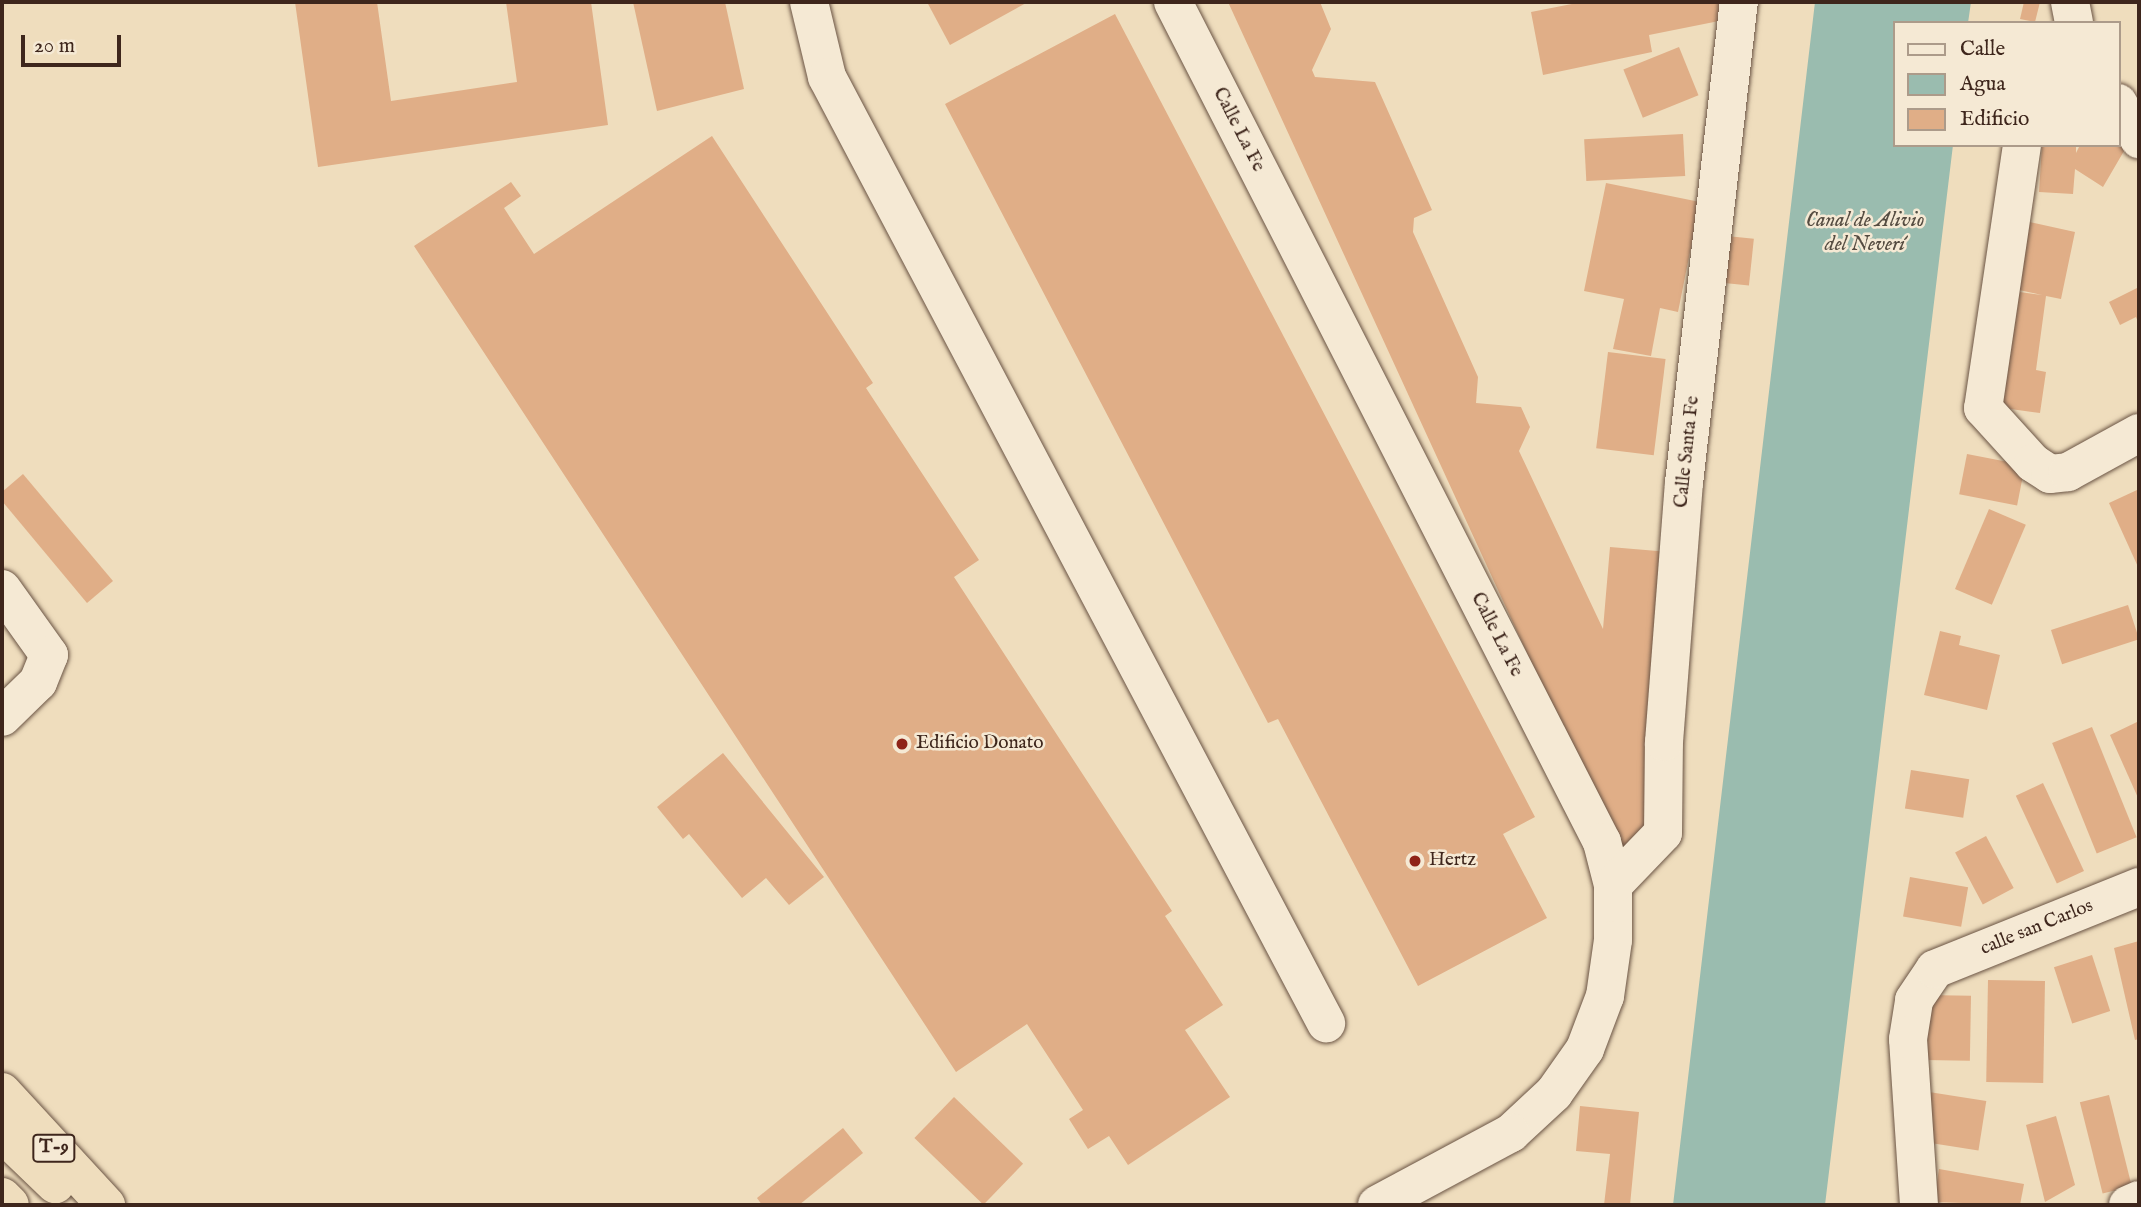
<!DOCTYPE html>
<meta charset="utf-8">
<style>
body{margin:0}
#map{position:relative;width:2141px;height:1207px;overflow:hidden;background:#efddbd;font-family:"IM FELL English",serif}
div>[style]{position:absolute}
.water>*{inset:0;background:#9abcaf}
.building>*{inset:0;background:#e0ae87;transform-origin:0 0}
.roads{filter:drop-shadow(0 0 2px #6a5444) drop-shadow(0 0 2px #6a5444)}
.minor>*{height:38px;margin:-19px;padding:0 19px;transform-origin:19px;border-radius:19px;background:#f5e9d4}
.highway>*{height:38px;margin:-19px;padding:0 19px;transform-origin:19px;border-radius:19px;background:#efddbd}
.dots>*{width:19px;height:19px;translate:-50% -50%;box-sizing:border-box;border:4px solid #f5e9d4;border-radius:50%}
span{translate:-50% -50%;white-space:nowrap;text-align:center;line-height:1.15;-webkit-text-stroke:5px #f5e9d4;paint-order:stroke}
.shield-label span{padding:2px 5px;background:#f5e9d4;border:2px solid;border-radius:5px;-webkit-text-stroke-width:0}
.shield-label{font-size:18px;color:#3e261c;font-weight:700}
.street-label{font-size:19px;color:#3e261c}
.poi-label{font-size:19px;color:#3e261c}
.left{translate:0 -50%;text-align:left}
.water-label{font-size:21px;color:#554c41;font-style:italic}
.frame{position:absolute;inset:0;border:4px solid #3e261c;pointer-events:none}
.legend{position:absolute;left:1893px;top:21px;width:228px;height:126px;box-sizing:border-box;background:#f5e9d4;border:2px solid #ac9b8a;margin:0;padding:9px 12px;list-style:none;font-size:21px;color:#3e261c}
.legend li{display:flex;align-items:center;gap:14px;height:35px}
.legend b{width:35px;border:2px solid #ac9b8a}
.scale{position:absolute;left:21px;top:35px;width:100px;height:32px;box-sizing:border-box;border:4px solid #3e261c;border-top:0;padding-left:9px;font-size:21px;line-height:24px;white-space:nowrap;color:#3e261c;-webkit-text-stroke:5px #f5e9d4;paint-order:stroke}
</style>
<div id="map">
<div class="water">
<div style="clip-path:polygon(1815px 2px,1971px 2px,1968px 23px,1894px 23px,1894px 145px,1953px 145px,1825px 1205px,1673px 1205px)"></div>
</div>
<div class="building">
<div style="clip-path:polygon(295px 2px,377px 2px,391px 101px,517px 82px,506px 2px,591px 2px,608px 125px,318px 167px)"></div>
<div style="clip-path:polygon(633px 2px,725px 2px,744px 89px,657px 111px)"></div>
<div style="clip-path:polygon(927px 2px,1028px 2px,950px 45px)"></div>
<div style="clip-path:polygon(1228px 2px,1320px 2px,1331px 29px,1312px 70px,1315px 77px,1375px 82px,1432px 210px,1414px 218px,1413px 232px,1478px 377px,1476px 403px,1521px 407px,1530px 427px,1519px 451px,1603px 629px,1610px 547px,1669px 552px,1644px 845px,1626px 858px,1610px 834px)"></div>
<div style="clip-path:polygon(1582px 2px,1726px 2px,1729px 19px,1649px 35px,1652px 52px,1543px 75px,1531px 12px)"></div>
<div style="clip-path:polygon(2024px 2px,2040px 2px,2035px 22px,2020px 19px)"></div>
<div style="clip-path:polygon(1115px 14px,1535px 817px,1503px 834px,1547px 918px,1418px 986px,1278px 719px,1268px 723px,945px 104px)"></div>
<div style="left:1679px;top:47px;width:52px;height:60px;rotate:68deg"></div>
<div style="clip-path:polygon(2118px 132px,2131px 139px,2103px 187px,2075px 169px,2073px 194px,2039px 192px,2042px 145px,2076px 145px,2076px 153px,2080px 145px,2118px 145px)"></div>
<div style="left:1683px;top:134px;width:42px;height:99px;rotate:87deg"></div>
<div style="clip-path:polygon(712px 136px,873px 383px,866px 388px,979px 560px,954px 577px,1172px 911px,1165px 916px,1223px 1005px,1185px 1030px,1230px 1097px,1128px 1165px,1109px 1136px,1088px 1149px,1069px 1119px,1083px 1110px,1027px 1024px,956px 1072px,414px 246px,511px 182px,521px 196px,504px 208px,534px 254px)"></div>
<div style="clip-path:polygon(1606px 183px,1700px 202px,1678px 312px,1660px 308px,1651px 356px,1613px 349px,1624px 299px,1584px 291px)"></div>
<div style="clip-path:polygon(2025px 221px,2075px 232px,2061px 299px,2046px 296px,2036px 370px,2046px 372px,2040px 413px,1996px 407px,2012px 291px,2042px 295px,2010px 288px)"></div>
<div style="left:1727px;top:236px;width:27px;height:47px;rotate:6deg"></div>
<div style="clip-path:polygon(2139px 287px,2139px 324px,2136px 317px,2120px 325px,2109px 302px)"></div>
<div style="left:1608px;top:352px;width:58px;height:97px;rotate:7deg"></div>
<div style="left:1967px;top:454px;width:59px;height:41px;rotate:11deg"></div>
<div style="clip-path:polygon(23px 474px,113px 581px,87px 603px,2px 501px,2px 492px)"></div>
<div style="clip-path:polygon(2137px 490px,2139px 495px,2139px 569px,2109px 503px)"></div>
<div style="left:1989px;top:509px;width:40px;height:87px;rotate:23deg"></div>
<div style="left:2128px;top:605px;width:36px;height:81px;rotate:72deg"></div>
<div style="clip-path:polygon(1940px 631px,1961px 636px,1959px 645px,2000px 655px,1987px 710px,1924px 695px)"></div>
<div style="clip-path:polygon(2137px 722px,2139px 727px,2139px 800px,2110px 735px)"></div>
<div style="left:2092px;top:727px;width:119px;height:43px;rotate:68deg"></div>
<div style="clip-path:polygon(723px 753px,824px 877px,789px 905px,766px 878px,742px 898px,689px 834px,683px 839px,657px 807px)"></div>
<div style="left:1911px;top:770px;width:59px;height:39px;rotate:9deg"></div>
<div style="left:2043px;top:783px;width:97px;height:30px;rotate:65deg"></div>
<div style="left:1986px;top:836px;width:59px;height:35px;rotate:62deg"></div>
<div style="left:1910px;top:877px;width:59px;height:40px;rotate:10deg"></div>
<div style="clip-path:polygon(2139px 941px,2139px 1039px,2135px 1040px,2114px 948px)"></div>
<div style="left:2092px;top:955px;width:59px;height:40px;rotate:72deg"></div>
<div style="left:1988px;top:980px;width:57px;height:102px;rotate:1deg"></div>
<div style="left:1926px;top:995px;width:45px;height:65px;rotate:1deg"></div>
<div style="left:1929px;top:1092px;width:58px;height:50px;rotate:9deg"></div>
<div style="left:2109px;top:1095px;width:94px;height:30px;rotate:76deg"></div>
<div style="left:954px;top:1097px;width:96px;height:57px;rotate:44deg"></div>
<div style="clip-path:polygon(1580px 1106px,1639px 1112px,1630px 1205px,1604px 1205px,1610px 1154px,1576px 1151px)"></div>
<div style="clip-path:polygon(2056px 1116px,2075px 1185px,2045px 1202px,2026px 1125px)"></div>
<div style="clip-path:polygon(843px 1128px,863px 1153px,799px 1205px,762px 1205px,757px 1198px)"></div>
<div style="clip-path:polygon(1939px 1169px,2024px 1184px,2020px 1205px,1934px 1202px)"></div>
</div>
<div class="roads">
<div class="minor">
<div style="left:809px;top:2px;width:77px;rotate:76.5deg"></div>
<div style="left:827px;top:77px;width:1070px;rotate:62.19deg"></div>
<div style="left:1173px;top:2px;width:943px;rotate:62.95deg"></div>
<div style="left:1602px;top:842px;width:44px;rotate:75.7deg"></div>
<div style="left:1613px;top:885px;width:55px;rotate:90deg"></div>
<div style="left:1613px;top:940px;width:57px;rotate:98.1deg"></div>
<div style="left:1605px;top:996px;width:57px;rotate:110.7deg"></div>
<div style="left:1585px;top:1049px;width:54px;rotate:125.2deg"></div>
<div style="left:1554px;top:1093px;width:59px;rotate:137.1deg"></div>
<div style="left:1511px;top:1133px;width:152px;rotate:151.8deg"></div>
<div style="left:2070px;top:2px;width:21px;rotate:79deg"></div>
<div style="left:2118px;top:103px;width:42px;rotate:59.7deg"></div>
<div style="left:2022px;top:145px;width:266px;rotate:98.4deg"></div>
<div style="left:1983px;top:408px;width:74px;rotate:47.7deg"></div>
<div style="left:2033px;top:463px;width:20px;rotate:33deg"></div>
<div style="left:2050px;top:474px;width:18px;rotate:-6deg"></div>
<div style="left:2068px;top:472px;width:81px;rotate:-28.8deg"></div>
<div style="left:2px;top:589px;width:81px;rotate:54.5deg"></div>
<div style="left:49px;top:655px;width:29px;rotate:112deg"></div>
<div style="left:38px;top:682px;width:50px;rotate:135.8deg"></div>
<div style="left:1613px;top:885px;width:72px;rotate:-46.1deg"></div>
<div style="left:1663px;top:833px;width:91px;rotate:-89.4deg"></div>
<div style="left:1664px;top:742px;width:260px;rotate:-85.6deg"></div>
<div style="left:1684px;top:483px;width:484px;rotate:-83.5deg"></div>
<div style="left:1919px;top:1205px;width:166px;rotate:-93.8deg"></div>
<div style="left:1908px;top:1039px;width:39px;rotate:-81deg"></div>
<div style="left:1914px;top:1000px;width:37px;rotate:-56deg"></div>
<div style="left:1935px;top:969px;width:220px;rotate:-21.9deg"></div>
<div style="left:2128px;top:1205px;width:12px;rotate:-24deg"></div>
</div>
<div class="highway">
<div style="left:2px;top:1092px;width:154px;rotate:47.4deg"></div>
<div style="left:2px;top:1133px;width:74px;rotate:43.9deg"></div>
<div style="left:2px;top:1197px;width:11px;rotate:45deg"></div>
</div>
</div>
<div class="dots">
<div style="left:902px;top:744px;background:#8f2418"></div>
<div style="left:1415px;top:861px;background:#8f2418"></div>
</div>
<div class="shield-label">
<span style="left:54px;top:1148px">T-9</span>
</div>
<div class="street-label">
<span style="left:1238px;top:130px;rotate:63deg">Calle La Fe</span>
<span style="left:1688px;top:452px;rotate:-84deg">Calle Santa Fe</span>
<span style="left:1496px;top:635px;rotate:63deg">Calle La Fe</span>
<span style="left:2037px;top:928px;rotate:-22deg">calle san Carlos</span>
</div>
<div class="poi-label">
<span class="left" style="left:916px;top:744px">Edificio Donato</span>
<span class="left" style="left:1429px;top:861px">Hertz</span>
</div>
<div class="water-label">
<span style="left:1865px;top:233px">Canal de Alivio<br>del Neverí</span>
</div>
<div class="frame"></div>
<ul class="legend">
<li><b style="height:9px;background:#f5e9d4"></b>Calle</li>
<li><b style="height:19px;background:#9abcaf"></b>Agua</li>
<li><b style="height:19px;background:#e0ae87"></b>Edificio</li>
</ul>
<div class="scale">20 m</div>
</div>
